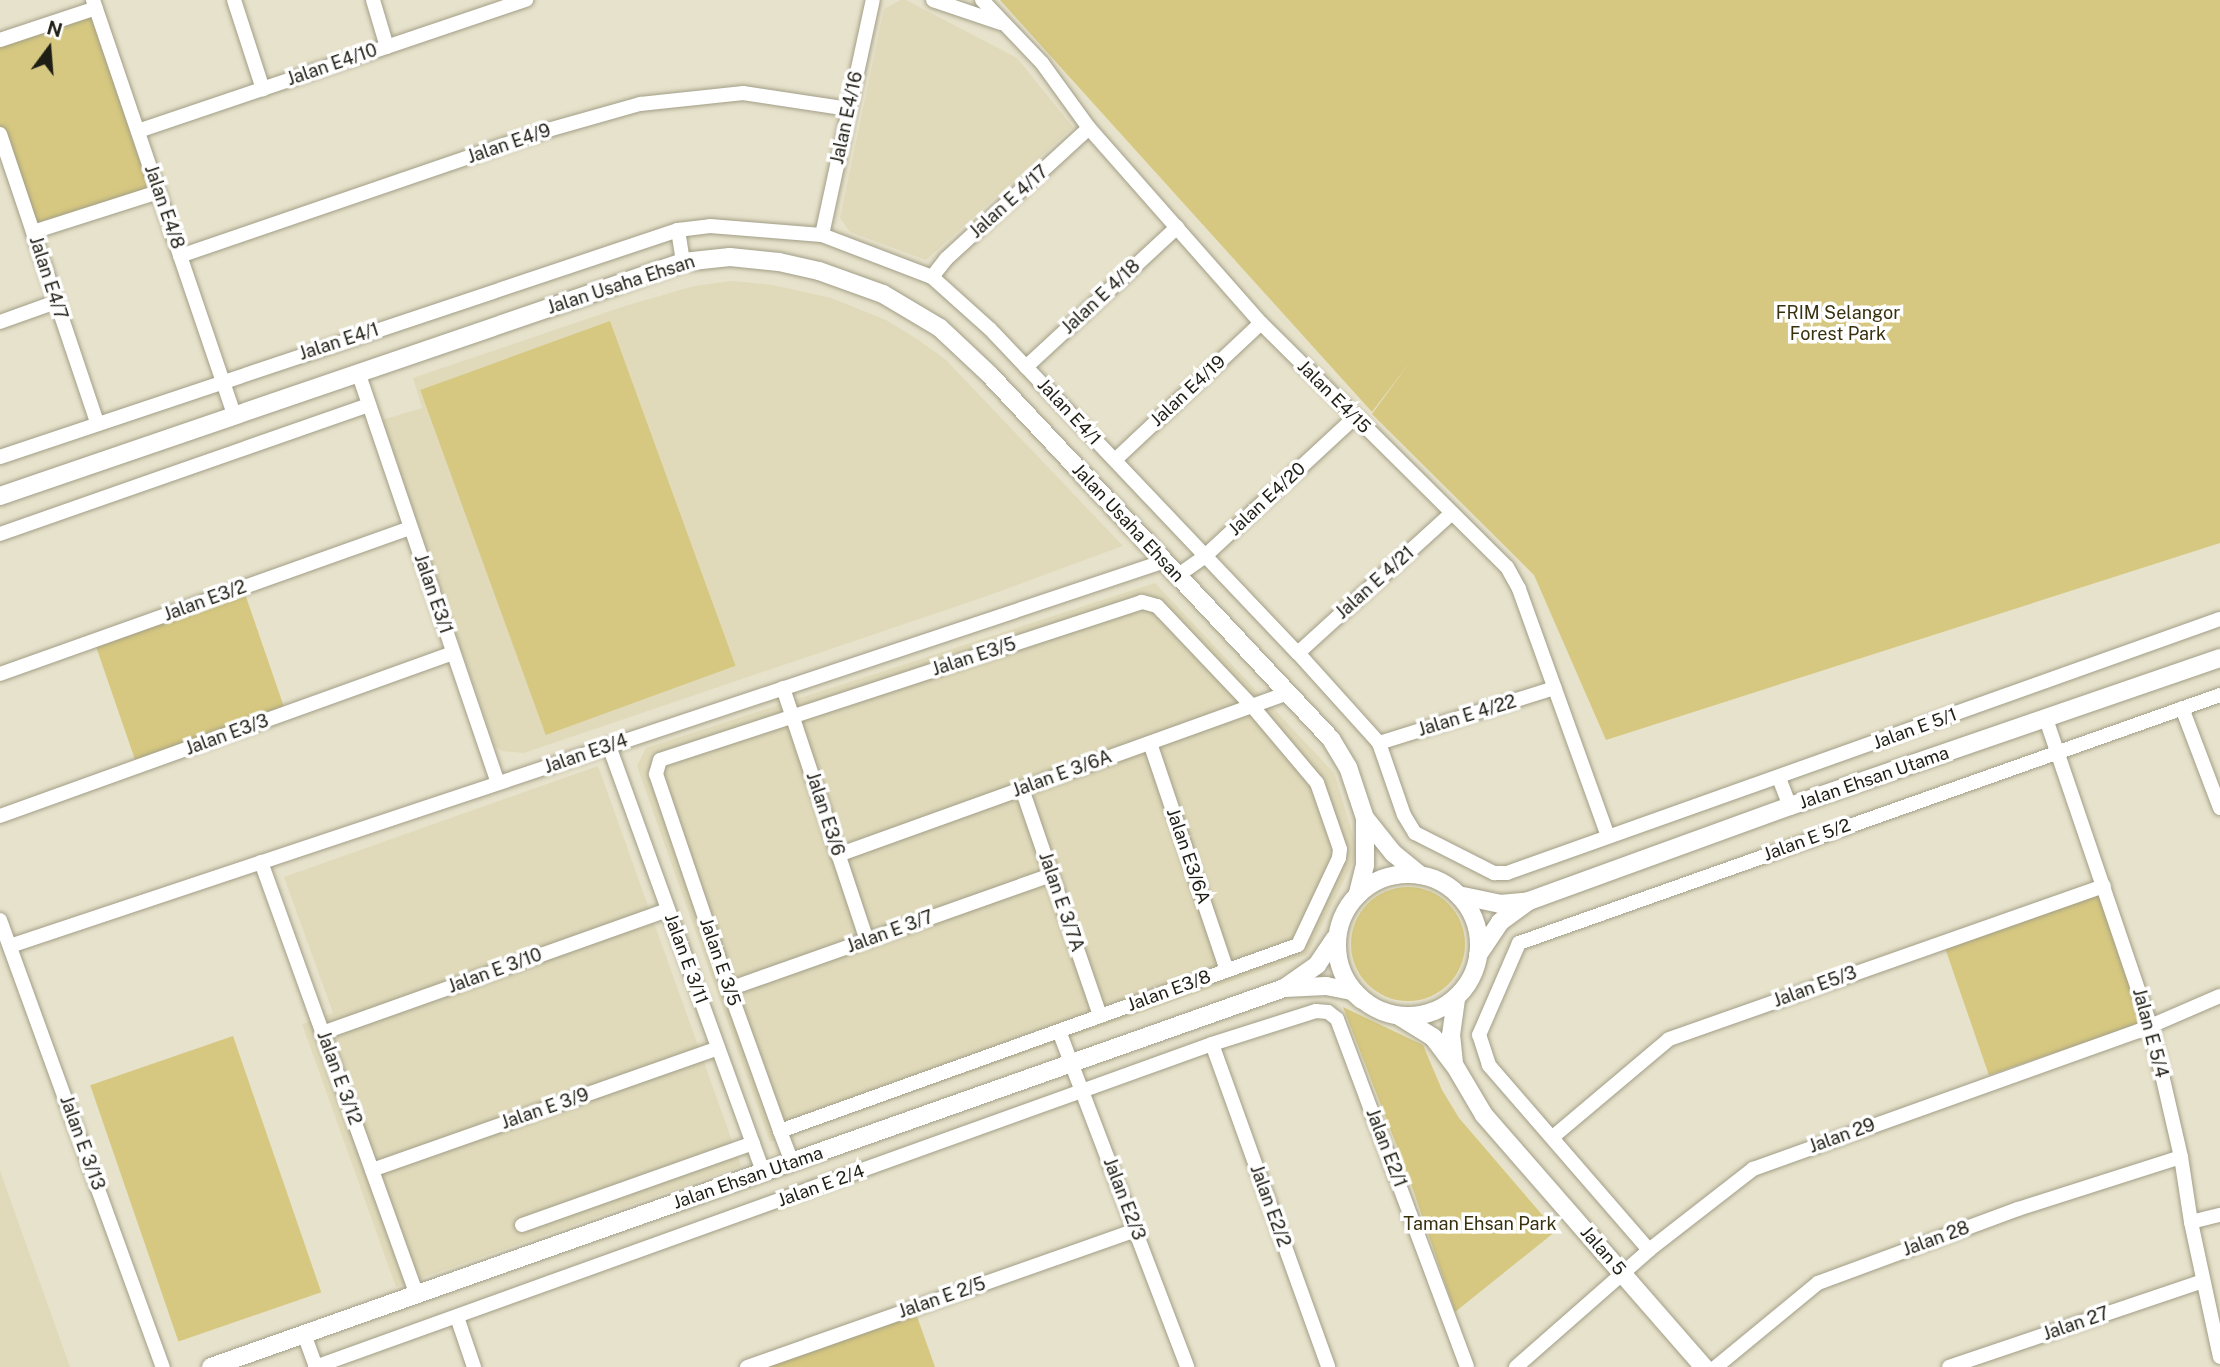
<!DOCTYPE html>
<style>
body{margin:0}
#map{position:relative;width:2220px;height:1367px;overflow:hidden;background:#e7e2cb;font-family:"Public Sans",sans-serif}
div>[style]{position:absolute}
.built>*{inset:0;background:#e0dabb}
.green>*{inset:0;background:#d6c880;transform-origin:0 0}
.round{border-radius:50%}
.roads{filter:drop-shadow(0 0 2px #a29e87) drop-shadow(0 0 2px #a29e87)}
.minor>*{height:14px;margin:-7px;padding:0 7px;transform-origin:7px;border-radius:7px;background:#fff}
.tertiary>*{height:18px;margin:-9px;padding:0 9px;transform-origin:9px;border-radius:9px;background:#fff}
.tertiary>.ring{margin:-9px;padding:0;box-sizing:content-box;background:none;border:18px solid #fff;border-radius:50%}
span{translate:-50% -50%;white-space:nowrap;text-align:center;line-height:1.15;-webkit-text-stroke:7px #fff;paint-order:stroke}
.street-label{font-size:18px;color:#1f1e15}
.park-label{font-size:18px;color:#37310e}
.north{position:absolute;left:14px;top:14px;width:70px;height:70px;-webkit-text-stroke:5px #fff;paint-order:stroke;rotate:16deg;font-size:19px;font-weight:700;line-height:28px;text-align:center;color:#1f1e15}
.north::after{content:'';display:block;margin:auto;width:24px;height:32px;background:#1f1e15;clip-path:polygon(50% 0,100% 100%,50% 72%,0 100%)}
</style>
<div id="map">
<div class="built">
<div style="clip-path:polygon(901px 0,906px 0,1017px 58px,1073px 127px,926px 260px,850px 232px,840px 218px,884px 9px)"></div>
<div style="clip-path:polygon(732px 281px,773px 285px,831px 298px,886px 320px,917px 339px,946px 360px,1123px 546px,987px 596px,524px 753px,502px 751px,495px 746px,382px 420px,422px 408px,413px 378px,625px 306px,694px 286px)"></div>
<div style="clip-path:polygon(1155px 583px,1334px 773px,1358px 852px,1307px 955px,770px 1142px,637px 766px,646px 748px)"></div>
<div style="clip-path:polygon(598px 766px,741px 1166px,396px 1287px,302px 1024px,333px 1013px,284px 877px)"></div>
<div style="clip-path:polygon(0 1171px,70px 1367px,0 1367px)"></div>
</div>
<div class="green">
<div style="clip-path:polygon(1000px 0,2220px 0,2220px 543px,1606px 740px,1534px 575px,1372px 414px,1410px 362px,1372px 412px)"></div>
<div style="clip-path:polygon(96px 8px,158px 192px,33px 232px,0 134px,0 40px)"></div>
<div style="left:610px;top:321px;width:367px;height:202px;rotate:70deg"></div>
<div style="left:243px;top:588px;width:132px;height:158px;rotate:71deg"></div>
<div class="round" style="left:1351px;top:887px;width:114px;height:114px"></div>
<div style="left:2101px;top:894px;width:135px;height:165px;rotate:71deg"></div>
<div style="clip-path:polygon(1343px 1007px,1423px 1045px,1442px 1090px,1459px 1118px,1556px 1231px,1455px 1312px,1408px 1175px)"></div>
<div style="left:233px;top:1036px;width:271px;height:151px;rotate:71deg"></div>
<div style="clip-path:polygon(914px 1308px,935px 1367px,747px 1367px)"></div>
</div>
<div class="roads">
<div class="minor">
<div style="left:93px;top:0;width:438px;rotate:71.2deg"></div>
<div style="left:234px;top:0;width:94px;rotate:72deg"></div>
<div style="left:373px;top:0;width:49px;rotate:73.4deg"></div>
<div style="left:933px;top:0;width:72px;rotate:18.7deg"></div>
<div style="left:982px;top:0;width:87px;rotate:46.4deg"></div>
<div style="left:1042px;top:63px;width:80px;rotate:54.1deg"></div>
<div style="left:1089px;top:128px;width:260px;rotate:48.6deg"></div>
<div style="left:1261px;top:323px;width:346px;rotate:44.8deg"></div>
<div style="left:1507px;top:567px;width:25px;rotate:61deg"></div>
<div style="left:1519px;top:589px;width:263px;rotate:70.2deg"></div>
<div style="left:0;top:40px;width:101px;rotate:-18.4deg"></div>
<div style="left:138px;top:131px;width:410px;rotate:-18.7deg"></div>
<div style="left:0;top:134px;width:304px;rotate:71.4deg"></div>
<div style="left:678px;top:230px;width:32px;rotate:81deg"></div>
<div style="left:33px;top:232px;width:131px;rotate:-17.7deg"></div>
<div style="left:822px;top:235px;width:240px;rotate:-77.8deg"></div>
<div style="left:180px;top:256px;width:389px;rotate:-18.9deg"></div>
<div style="left:548px;top:130px;width:96px;rotate:-15.8deg"></div>
<div style="left:640px;top:104px;width:104px;rotate:-6.1deg"></div>
<div style="left:743px;top:93px;width:107px;rotate:8.6deg"></div>
<div style="left:932px;top:277px;width:23px;rotate:-52deg"></div>
<div style="left:946px;top:259px;width:194px;rotate:-42.5deg"></div>
<div style="left:0;top:322px;width:59px;rotate:-19.7deg"></div>
<div style="left:1026px;top:367px;width:206px;rotate:-42.8deg"></div>
<div style="left:358px;top:372px;width:434px;rotate:71.2deg"></div>
<div style="left:0;top:457px;width:715px;rotate:-18.51deg"></div>
<div style="left:678px;top:230px;width:32px;rotate:-7deg"></div>
<div style="left:710px;top:226px;width:112px;rotate:4.6deg"></div>
<div style="left:822px;top:235px;width:118px;rotate:20.9deg"></div>
<div style="left:932px;top:277px;width:78px;rotate:41.9deg"></div>
<div style="left:990px;top:329px;width:447px;rotate:46.5deg"></div>
<div style="left:1298px;top:653px;width:121px;rotate:48deg"></div>
<div style="left:1379px;top:743px;width:76px;rotate:70.9deg"></div>
<div style="left:1404px;top:815px;width:21px;rotate:59deg"></div>
<div style="left:1415px;top:833px;width:89px;rotate:26.9deg"></div>
<div style="left:1494px;top:873px;width:13px"></div>
<div style="left:1507px;top:873px;width:757px;rotate:-19.61deg"></div>
<div style="left:1115px;top:460px;width:200px;rotate:-43.2deg"></div>
<div style="left:0;top:534px;width:391px;rotate:-19.3deg"></div>
<div style="left:1177px;top:576px;width:33px;rotate:-35deg"></div>
<div style="left:1204px;top:557px;width:205px;rotate:-42.8deg"></div>
<div style="left:1298px;top:653px;width:208px;rotate:-42.3deg"></div>
<div style="left:0;top:674px;width:436px;rotate:-19.6deg"></div>
<div style="left:783px;top:688px;width:266px;rotate:71.6deg"></div>
<div style="left:2182px;top:708px;width:107px;rotate:69.2deg"></div>
<div style="left:2046px;top:719px;width:325px;rotate:71.2deg"></div>
<div style="left:2151px;top:1027px;width:133px;rotate:77deg"></div>
<div style="left:2181px;top:1157px;width:66px;rotate:81.3deg"></div>
<div style="left:2191px;top:1222px;width:138px;rotate:77.9deg"></div>
<div style="left:1150px;top:743px;width:240px;rotate:71.3deg"></div>
<div style="left:1379px;top:743px;width:184px;rotate:-17.4deg"></div>
<div style="left:609px;top:746px;width:453px;rotate:70.1deg"></div>
<div style="left:1779px;top:778px;width:30px;rotate:69deg"></div>
<div style="left:1022px;top:789px;width:240px;rotate:71deg"></div>
<div style="left:0;top:816px;width:481px;rotate:-19.8deg"></div>
<div style="left:838px;top:855px;width:476px;rotate:-19.8deg"></div>
<div style="left:261px;top:862px;width:460px;rotate:70.2deg"></div>
<div style="left:0;top:920px;width:476px;rotate:70deg"></div>
<div style="left:10px;top:946px;width:1214px;rotate:-18.43deg"></div>
<div style="left:729px;top:989px;width:342px;rotate:-19.5deg"></div>
<div style="left:1059px;top:1031px;width:360px;rotate:69.1deg"></div>
<div style="left:322px;top:1033px;width:367px;rotate:-19.6deg"></div>
<div style="left:1212px;top:1044px;width:343px;rotate:70.2deg"></div>
<div style="left:780px;top:1131px;width:550px;rotate:-19.75deg"></div>
<div style="left:1298px;top:945px;width:96px;rotate:-64.8deg"></div>
<div style="left:1339px;top:858px;width:9px;rotate:-84deg"></div>
<div style="left:1340px;top:849px;width:70px;rotate:-109.2deg"></div>
<div style="left:1317px;top:783px;width:101px;rotate:-130.2deg"></div>
<div style="left:1252px;top:706px;width:138px;rotate:-133.5deg"></div>
<div style="left:1157px;top:606px;width:16px;rotate:-165deg"></div>
<div style="left:1142px;top:602px;width:507px;rotate:161.85deg"></div>
<div style="left:660px;top:760px;width:15px;rotate:106deg"></div>
<div style="left:656px;top:774px;width:227px;rotate:71.2deg"></div>
<div style="left:729px;top:989px;width:151px;rotate:70.2deg"></div>
<div style="left:780px;top:1131px;width:33px;rotate:69deg"></div>
<div style="left:1554px;top:1136px;width:150px;rotate:-40.1deg"></div>
<div style="left:1669px;top:1039px;width:461px;rotate:-19.4deg"></div>
<div style="left:372px;top:1170px;width:367px;rotate:-19.4deg"></div>
<div style="left:2191px;top:1222px;width:30px;rotate:-14deg"></div>
<div style="left:522px;top:1225px;width:245px;rotate:-19.5deg"></div>
<div style="left:1649px;top:1250px;width:245px;rotate:-130.9deg"></div>
<div style="left:1489px;top:1065px;width:32px;rotate:-108deg"></div>
<div style="left:1479px;top:1035px;width:100px;rotate:-66.5deg"></div>
<div style="left:1519px;top:943px;width:744px;rotate:-19.48deg"></div>
<div style="left:457px;top:1317px;width:53px;rotate:71.2deg"></div>
<div style="left:304px;top:1334px;width:35px;rotate:70deg"></div>
<div style="left:315px;top:1367px;width:953px;rotate:-19.8deg"></div>
<div style="left:1212px;top:1044px;width:109px;rotate:-17.6deg"></div>
<div style="left:1316px;top:1011px;width:12px;rotate:5deg"></div>
<div style="left:1328px;top:1012px;width:11px;rotate:38deg"></div>
<div style="left:1337px;top:1019px;width:371px;rotate:69.5deg"></div>
<div style="left:747px;top:1367px;width:412px;rotate:-19.4deg"></div>
<div style="left:1516px;top:1367px;width:177px;rotate:-41.3deg"></div>
<div style="left:1649px;top:1250px;width:132px;rotate:-37.9deg"></div>
<div style="left:1753px;top:1169px;width:410px;rotate:-19.7deg"></div>
<div style="left:2139px;top:1031px;width:88px;rotate:-23.4deg"></div>
<div style="left:1716px;top:1367px;width:132px;rotate:-39.5deg"></div>
<div style="left:1818px;top:1283px;width:213px;rotate:-20.3deg"></div>
<div style="left:2018px;top:1209px;width:171px;rotate:-17.7deg"></div>
<div style="left:1949px;top:1367px;width:268px;rotate:-18.7deg"></div>
</div>
<div class="tertiary">
<div style="left:0;top:496px;width:722px;rotate:-18.91deg"></div>
<div style="left:683px;top:262px;width:47px;rotate:-6.1deg"></div>
<div style="left:730px;top:257px;width:49px;rotate:5.8deg"></div>
<div style="left:779px;top:262px;width:41px;rotate:12.7deg"></div>
<div style="left:819px;top:271px;width:68px;rotate:19.8deg"></div>
<div style="left:883px;top:294px;width:66px;rotate:30.8deg"></div>
<div style="left:940px;top:328px;width:67px;rotate:43.2deg"></div>
<div style="left:989px;top:374px;width:500px;rotate:46.86deg"></div>
<div style="left:1331px;top:739px;width:33px;rotate:59deg"></div>
<div style="left:1348px;top:767px;width:54px;rotate:71.6deg"></div>
<div style="left:1365px;top:818px;width:47px;rotate:90deg"></div>
<div style="left:1365px;top:865px;width:30px;rotate:104deg"></div>
<div style="left:1365px;top:818px;width:45px;rotate:51.3deg"></div>
<div style="left:1393px;top:853px;width:32px;rotate:39deg"></div>
<div class="ring" style="left:1337px;top:874px;width:124px;height:124px"></div>
<div style="left:1463px;top:896px;width:38px;rotate:12deg"></div>
<div style="left:1500px;top:904px;width:25px;rotate:-5deg"></div>
<div style="left:1478px;top:955px;width:40px;rotate:-56deg"></div>
<div style="left:1500px;top:922px;width:36px;rotate:-36deg"></div>
<div style="left:1529px;top:901px;width:278px;rotate:-20deg"></div>
<div style="left:1790px;top:806px;width:455px;rotate:-19deg"></div>
<div style="left:1287px;top:986px;width:37px;rotate:-35deg"></div>
<div style="left:1317px;top:965px;width:32px;rotate:-56deg"></div>
<div style="left:1399px;top:1016px;width:40px;rotate:32deg"></div>
<div style="left:1433px;top:1037px;width:36px;rotate:53deg"></div>
<div style="left:1455px;top:1066px;width:57px;rotate:59.4deg"></div>
<div style="left:1484px;top:1115px;width:335px;rotate:48.9deg"></div>
<div style="left:1454px;top:1063px;width:28px;rotate:-96deg"></div>
<div style="left:1451px;top:1035px;width:36px;rotate:-82deg"></div>
<div style="left:211px;top:1367px;width:1138px;rotate:-19.45deg"></div>
<div style="left:1284px;top:988px;width:42px;rotate:-2.7deg"></div>
<div style="left:1326px;top:986px;width:26px;rotate:11deg"></div>
<div style="left:1352px;top:991px;width:13px;rotate:42deg"></div>
</div>
</div>
<div class="street-label">
<span style="left:332px;top:65px;rotate:-19deg">Jalan E4/10</span>
<span style="left:847px;top:118px;rotate:-78deg">Jalan E4/16</span>
<span style="left:509px;top:144px;rotate:-19deg">Jalan E4/9</span>
<span style="left:1009px;top:202px;rotate:-42deg">Jalan E 4/17</span>
<span style="left:164px;top:207px;rotate:71deg">Jalan E4/8</span>
<span style="left:48px;top:278px;rotate:72deg">Jalan E4/7</span>
<span style="left:621px;top:285px;rotate:-18deg">Jalan Usaha Ehsan</span>
<span style="left:1101px;top:297px;rotate:-43deg">Jalan E 4/18</span>
<span style="left:339px;top:342px;rotate:-18deg">Jalan E4/1</span>
<span style="left:1188px;top:391px;rotate:-43deg">Jalan E4/19</span>
<span style="left:1334px;top:397px;rotate:45deg">Jalan E4/15</span>
<span style="left:1069px;top:412px;rotate:47deg">Jalan E4/1</span>
<span style="left:1267px;top:499px;rotate:-43deg">Jalan E4/20</span>
<span style="left:1128px;top:523px;rotate:47deg">Jalan Usaha Ehsan</span>
<span style="left:1375px;top:583px;rotate:-42deg">Jalan E 4/21</span>
<span style="left:433px;top:594px;rotate:71deg">Jalan E3/1</span>
<span style="left:205px;top:601px;rotate:-20deg">Jalan E3/2</span>
<span style="left:974px;top:657px;rotate:-18deg">Jalan E3/5</span>
<span style="left:1467px;top:716px;rotate:-17deg">Jalan E 4/22</span>
<span style="left:1915px;top:729px;rotate:-20deg">Jalan E 5/1</span>
<span style="left:227px;top:735px;rotate:-20deg">Jalan E3/3</span>
<span style="left:586px;top:754px;rotate:-19deg">Jalan E3/4</span>
<span style="left:1062px;top:774px;rotate:-20deg">Jalan E 3/6A</span>
<span style="left:1874px;top:778px;rotate:-19deg">Jalan Ehsan Utama</span>
<span style="left:825px;top:814px;rotate:72deg">Jalan E3/6</span>
<span style="left:1807px;top:840px;rotate:-20deg">Jalan E 5/2</span>
<span style="left:1188px;top:856px;rotate:71deg">Jalan E3/6A</span>
<span style="left:1061px;top:902px;rotate:71deg">Jalan E 3/7A</span>
<span style="left:890px;top:932px;rotate:-20deg">Jalan E 3/7</span>
<span style="left:686px;top:959px;rotate:70deg">Jalan E 3/11</span>
<span style="left:720px;top:962px;rotate:71deg">Jalan E 3/5</span>
<span style="left:495px;top:971px;rotate:-20deg">Jalan E 3/10</span>
<span style="left:1815px;top:987px;rotate:-20deg">Jalan E5/3</span>
<span style="left:1169px;top:991px;rotate:-20deg">Jalan E3/8</span>
<span style="left:2150px;top:1033px;rotate:75deg">Jalan E 5/4</span>
<span style="left:339px;top:1078px;rotate:70deg">Jalan E 3/12</span>
<span style="left:545px;top:1109px;rotate:-19deg">Jalan E 3/9</span>
<span style="left:1842px;top:1136px;rotate:-20deg">Jalan 29</span>
<span style="left:82px;top:1143px;rotate:70deg">Jalan E 3/13</span>
<span style="left:1386px;top:1148px;rotate:69deg">Jalan E2/1</span>
<span style="left:748px;top:1178px;rotate:-19deg">Jalan Ehsan Utama</span>
<span style="left:821px;top:1186px;rotate:-20deg">Jalan E 2/4</span>
<span style="left:1124px;top:1199px;rotate:69deg">Jalan E2/3</span>
<span style="left:1270px;top:1206px;rotate:70deg">Jalan E2/2</span>
<span style="left:1936px;top:1239px;rotate:-20deg">Jalan 28</span>
<span style="left:1603px;top:1251px;rotate:49deg">Jalan 5</span>
<span style="left:942px;top:1298px;rotate:-19deg">Jalan E 2/5</span>
<span style="left:2076px;top:1324px;rotate:-19deg">Jalan 27</span>
</div>
<div class="park-label">
<span style="left:1838px;top:324px">FRIM Selangor<br>Forest Park</span>
<span style="left:1480px;top:1224px">Taman Ehsan Park</span>
</div>
<div class="north">N</div>
</div>
